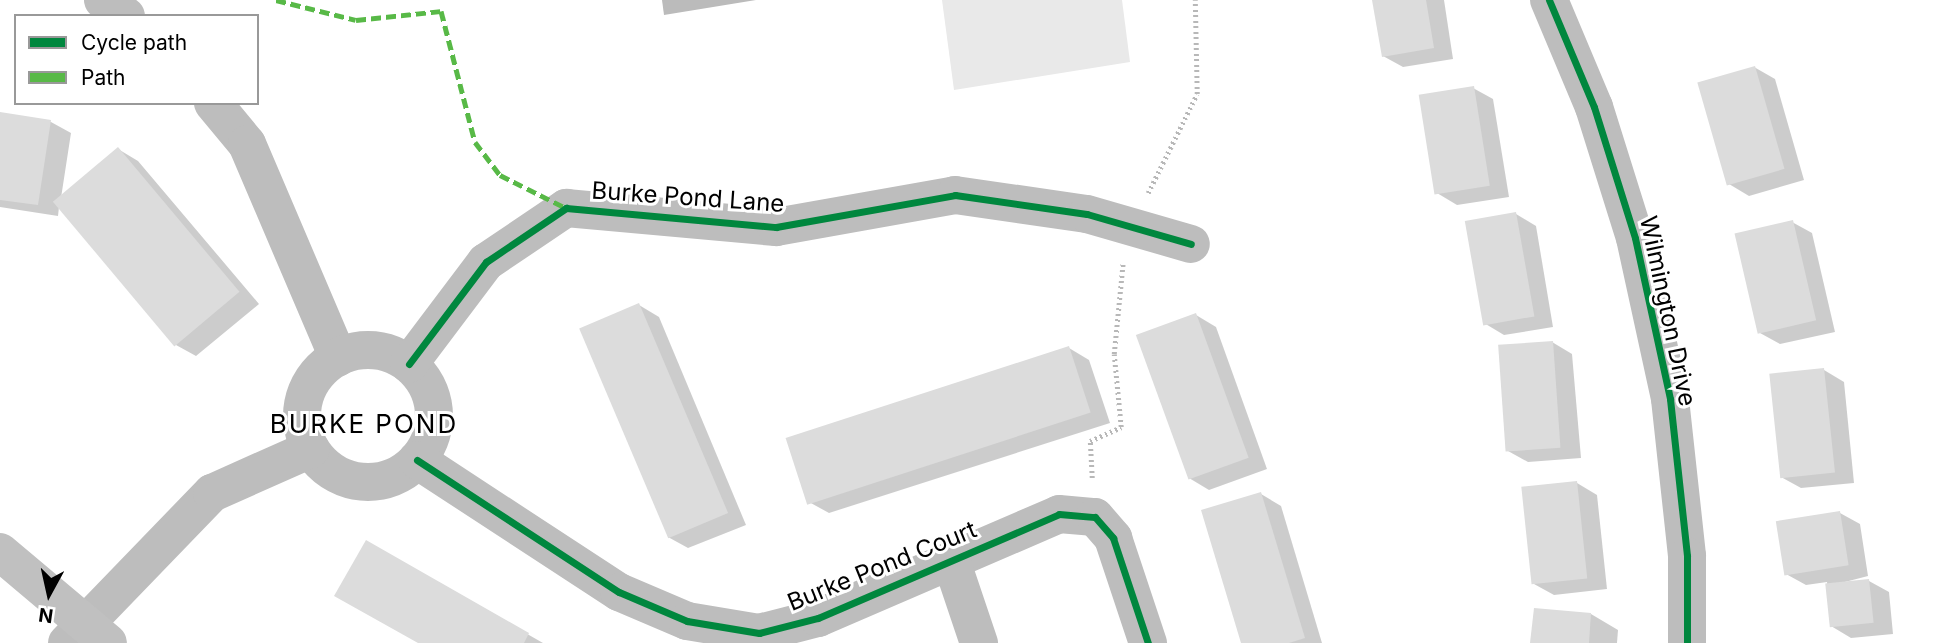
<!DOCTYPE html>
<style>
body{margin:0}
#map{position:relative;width:1939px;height:643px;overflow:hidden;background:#fff;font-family:Inter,sans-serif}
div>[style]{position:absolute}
.green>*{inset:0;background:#e9e9e9}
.water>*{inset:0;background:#bbb}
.shadow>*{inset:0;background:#0003}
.building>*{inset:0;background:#dcdcdc;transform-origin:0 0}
.path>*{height:4.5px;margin-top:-2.25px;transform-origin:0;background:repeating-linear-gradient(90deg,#b8b8b8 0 2px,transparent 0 5.5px)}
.minor>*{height:38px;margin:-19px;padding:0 19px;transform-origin:19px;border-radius:19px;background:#bdbdbd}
.minor>.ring{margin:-19px;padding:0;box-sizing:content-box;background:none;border:38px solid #bdbdbd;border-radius:50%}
.secondary>*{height:38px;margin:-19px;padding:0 19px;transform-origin:19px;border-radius:19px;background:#c0c0c0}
.quiet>*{height:5px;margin-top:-2.5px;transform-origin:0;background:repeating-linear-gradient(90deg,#58b947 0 10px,transparent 0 15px)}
.cycleway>*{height:7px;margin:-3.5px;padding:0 3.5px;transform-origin:3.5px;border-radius:3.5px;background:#00873e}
span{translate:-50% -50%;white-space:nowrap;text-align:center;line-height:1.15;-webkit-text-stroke:6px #fff;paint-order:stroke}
.street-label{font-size:24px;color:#000}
.neighbourhood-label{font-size:26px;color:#000;letter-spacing:2px}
.legend{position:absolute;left:14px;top:14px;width:245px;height:91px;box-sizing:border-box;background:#fff;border:2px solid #999;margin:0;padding:9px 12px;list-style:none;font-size:21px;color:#000}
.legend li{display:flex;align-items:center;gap:14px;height:35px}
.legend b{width:35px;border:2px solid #999}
.north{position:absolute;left:14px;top:559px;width:70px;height:70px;-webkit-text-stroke:5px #fff;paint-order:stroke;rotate:188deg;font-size:19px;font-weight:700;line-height:28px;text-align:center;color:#000}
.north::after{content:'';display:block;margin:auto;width:24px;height:32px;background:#000;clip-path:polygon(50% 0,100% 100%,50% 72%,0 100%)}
</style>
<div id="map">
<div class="green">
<div style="clip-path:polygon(942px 0,1122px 0,1130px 62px,954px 90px)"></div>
</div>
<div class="water">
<div style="clip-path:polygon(662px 0,756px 0,664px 15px)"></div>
</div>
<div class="shadow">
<div style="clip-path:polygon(1374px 0,1444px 0,1453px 59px,1403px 67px,1383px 56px)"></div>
<div style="clip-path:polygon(1754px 67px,1775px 79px,1804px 180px,1749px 196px,1729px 184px)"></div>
<div style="clip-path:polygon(1473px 88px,1493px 99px,1509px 197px,1457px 205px,1437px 193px)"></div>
<div style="clip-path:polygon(0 114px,51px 122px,71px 133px,61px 198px,118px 149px,138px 161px,259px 304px,196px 356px,176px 345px,59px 207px,58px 216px,0 207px)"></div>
<div style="clip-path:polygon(1516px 214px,1536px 226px,1553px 327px,1504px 335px,1484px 323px)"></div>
<div style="clip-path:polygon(1792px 222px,1812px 233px,1835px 332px,1780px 344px,1760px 333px)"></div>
<div style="clip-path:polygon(639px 305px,659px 317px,746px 525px,688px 548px,668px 537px)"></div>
<div style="clip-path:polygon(1196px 315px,1216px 327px,1267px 469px,1209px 490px,1189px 478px)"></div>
<div style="clip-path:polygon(1552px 342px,1572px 354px,1581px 458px,1528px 462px,1508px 451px)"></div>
<div style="clip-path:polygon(1069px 348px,1089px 360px,1110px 423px,829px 513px,809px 502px)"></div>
<div style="clip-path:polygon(1824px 370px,1844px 382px,1854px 483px,1801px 488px,1781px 477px)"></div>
<div style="clip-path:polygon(1577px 483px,1597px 495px,1607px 589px,1554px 595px,1534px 584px)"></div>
<div style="clip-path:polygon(1261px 494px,1281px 506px,1322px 643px,1243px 643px)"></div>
<div style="clip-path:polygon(1840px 513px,1860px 524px,1868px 576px,1841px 583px,1869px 581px,1889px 592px,1893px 634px,1851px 638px,1831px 626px,1827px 582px,1806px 585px,1786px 574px)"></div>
<div style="clip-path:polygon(367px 542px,543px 643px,421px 643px)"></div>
<div style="clip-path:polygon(1591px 614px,1618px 630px,1617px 643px,1532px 643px)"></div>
</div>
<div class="building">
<div style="clip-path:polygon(1372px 0,1426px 0,1434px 48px,1382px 57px)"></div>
<div style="left:1755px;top:66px;width:107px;height:60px;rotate:74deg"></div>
<div style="left:1474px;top:86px;width:101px;height:56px;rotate:81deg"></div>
<div style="clip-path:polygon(0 112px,51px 120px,38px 205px,0 200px)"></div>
<div style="left:118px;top:147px;width:189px;height:85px;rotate:50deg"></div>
<div style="left:1516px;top:212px;width:106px;height:52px;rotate:80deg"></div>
<div style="left:1793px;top:220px;width:103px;height:60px;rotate:77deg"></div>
<div style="left:639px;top:303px;width:228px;height:65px;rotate:67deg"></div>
<div style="left:1196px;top:313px;width:154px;height:64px;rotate:70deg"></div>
<div style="left:1553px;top:341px;width:107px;height:55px;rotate:86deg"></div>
<div style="left:1069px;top:346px;width:70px;height:298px;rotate:72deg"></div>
<div style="left:1824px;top:368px;width:105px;height:55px;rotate:84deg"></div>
<div style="left:1577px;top:481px;width:98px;height:56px;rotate:84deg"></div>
<div style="clip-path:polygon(1261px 492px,1305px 638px,1289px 643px,1241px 643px,1201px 510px)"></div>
<div style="left:1840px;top:511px;width:55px;height:65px;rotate:81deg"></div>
<div style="clip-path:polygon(366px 540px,529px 633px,524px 643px,418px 643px,334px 596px)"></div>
<div style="left:1869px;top:579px;width:44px;height:44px;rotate:84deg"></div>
<div style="clip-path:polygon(1534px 608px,1591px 613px,1589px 643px,1530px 643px)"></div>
</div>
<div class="path">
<div style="left:1148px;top:193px;width:110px;rotate:-63.7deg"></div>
<div style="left:1197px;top:94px;width:94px;rotate:-91.2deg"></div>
<div style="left:1092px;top:478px;width:37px;rotate:-93deg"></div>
<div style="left:1090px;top:441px;width:34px;rotate:-24deg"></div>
<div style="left:1121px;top:427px;width:73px;rotate:-95.5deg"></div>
<div style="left:1114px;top:354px;width:91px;rotate:-84.4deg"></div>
</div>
<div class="minor">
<div style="left:103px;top:0;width:28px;rotate:35deg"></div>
<div style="left:1549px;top:0;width:116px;rotate:67.2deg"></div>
<div style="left:1594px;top:107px;width:137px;rotate:72.6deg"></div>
<div style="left:1635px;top:238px;width:165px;rotate:77.7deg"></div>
<div style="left:1670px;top:399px;width:158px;rotate:83.8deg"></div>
<div style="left:1687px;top:556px;width:87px;rotate:90deg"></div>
<div style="left:213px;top:103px;width:53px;rotate:50.3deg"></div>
<div style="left:247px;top:144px;width:232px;rotate:66.9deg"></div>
<div class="ring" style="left:302px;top:350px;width:94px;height:94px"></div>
<div style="left:409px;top:364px;width:128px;rotate:-53deg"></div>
<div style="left:486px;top:262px;width:97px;rotate:-34deg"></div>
<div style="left:566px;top:208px;width:211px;rotate:5.2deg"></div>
<div style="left:776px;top:227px;width:182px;rotate:-10.1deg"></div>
<div style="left:955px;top:195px;width:133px;rotate:8.2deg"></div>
<div style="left:1087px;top:214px;width:108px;rotate:16.1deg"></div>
<div style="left:417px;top:460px;width:241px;rotate:33.2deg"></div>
<div style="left:619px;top:592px;width:74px;rotate:23.1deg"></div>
<div style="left:687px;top:621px;width:73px;rotate:9.5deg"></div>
<div style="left:759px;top:633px;width:61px;rotate:-14.3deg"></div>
<div style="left:818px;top:618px;width:262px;rotate:-23.3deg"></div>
<div style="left:1059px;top:514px;width:36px;rotate:5deg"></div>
<div style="left:1095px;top:517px;width:28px;rotate:49deg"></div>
<div style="left:1113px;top:538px;width:111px;rotate:71.6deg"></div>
<div style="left:951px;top:560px;width:88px;rotate:71.4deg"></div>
<div style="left:67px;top:643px;width:209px;rotate:-46deg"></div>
<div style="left:212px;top:493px;width:108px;rotate:-24deg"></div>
</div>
<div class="secondary">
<div style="left:0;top:552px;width:141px;rotate:40.1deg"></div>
</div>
<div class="quiet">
<div style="left:276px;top:0;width:82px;rotate:14deg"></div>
<div style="left:356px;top:20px;width:85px;rotate:-6deg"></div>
<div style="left:441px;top:11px;width:135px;rotate:75.5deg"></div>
<div style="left:475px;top:142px;width:41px;rotate:52.9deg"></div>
<div style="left:500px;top:175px;width:74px;rotate:26.6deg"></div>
</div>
<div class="cycleway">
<div style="left:1549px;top:0;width:116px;rotate:67.2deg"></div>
<div style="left:1594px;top:107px;width:137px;rotate:72.6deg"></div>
<div style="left:1635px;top:238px;width:165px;rotate:77.7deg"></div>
<div style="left:1670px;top:399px;width:158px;rotate:83.8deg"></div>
<div style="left:1687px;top:556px;width:87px;rotate:90deg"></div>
<div style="left:409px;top:364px;width:128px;rotate:-53deg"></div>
<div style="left:486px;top:262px;width:97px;rotate:-34deg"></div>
<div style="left:566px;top:208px;width:211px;rotate:5.2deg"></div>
<div style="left:776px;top:227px;width:182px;rotate:-10.1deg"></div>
<div style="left:955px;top:195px;width:133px;rotate:8.2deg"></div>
<div style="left:1087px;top:214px;width:108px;rotate:16.1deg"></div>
<div style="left:417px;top:460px;width:241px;rotate:33.2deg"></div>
<div style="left:619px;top:592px;width:74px;rotate:23.1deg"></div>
<div style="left:687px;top:621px;width:73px;rotate:9.5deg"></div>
<div style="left:759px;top:633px;width:61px;rotate:-14.3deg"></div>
<div style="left:818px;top:618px;width:262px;rotate:-23.3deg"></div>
<div style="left:1059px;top:514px;width:36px;rotate:5deg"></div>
<div style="left:1095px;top:517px;width:28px;rotate:49deg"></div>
<div style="left:1113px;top:538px;width:111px;rotate:71.6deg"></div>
</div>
<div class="street-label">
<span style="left:688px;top:197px;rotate:4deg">Burke Pond Lane</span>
<span style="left:1668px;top:311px;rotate:78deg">Wilmington Drive</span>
<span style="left:882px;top:566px;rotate:-22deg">Burke Pond Court</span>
</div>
<div class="neighbourhood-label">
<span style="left:364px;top:424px">BURKE POND</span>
</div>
<ul class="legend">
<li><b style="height:9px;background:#00873e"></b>Cycle path</li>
<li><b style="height:9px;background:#58b947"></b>Path</li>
</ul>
<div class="north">N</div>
</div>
